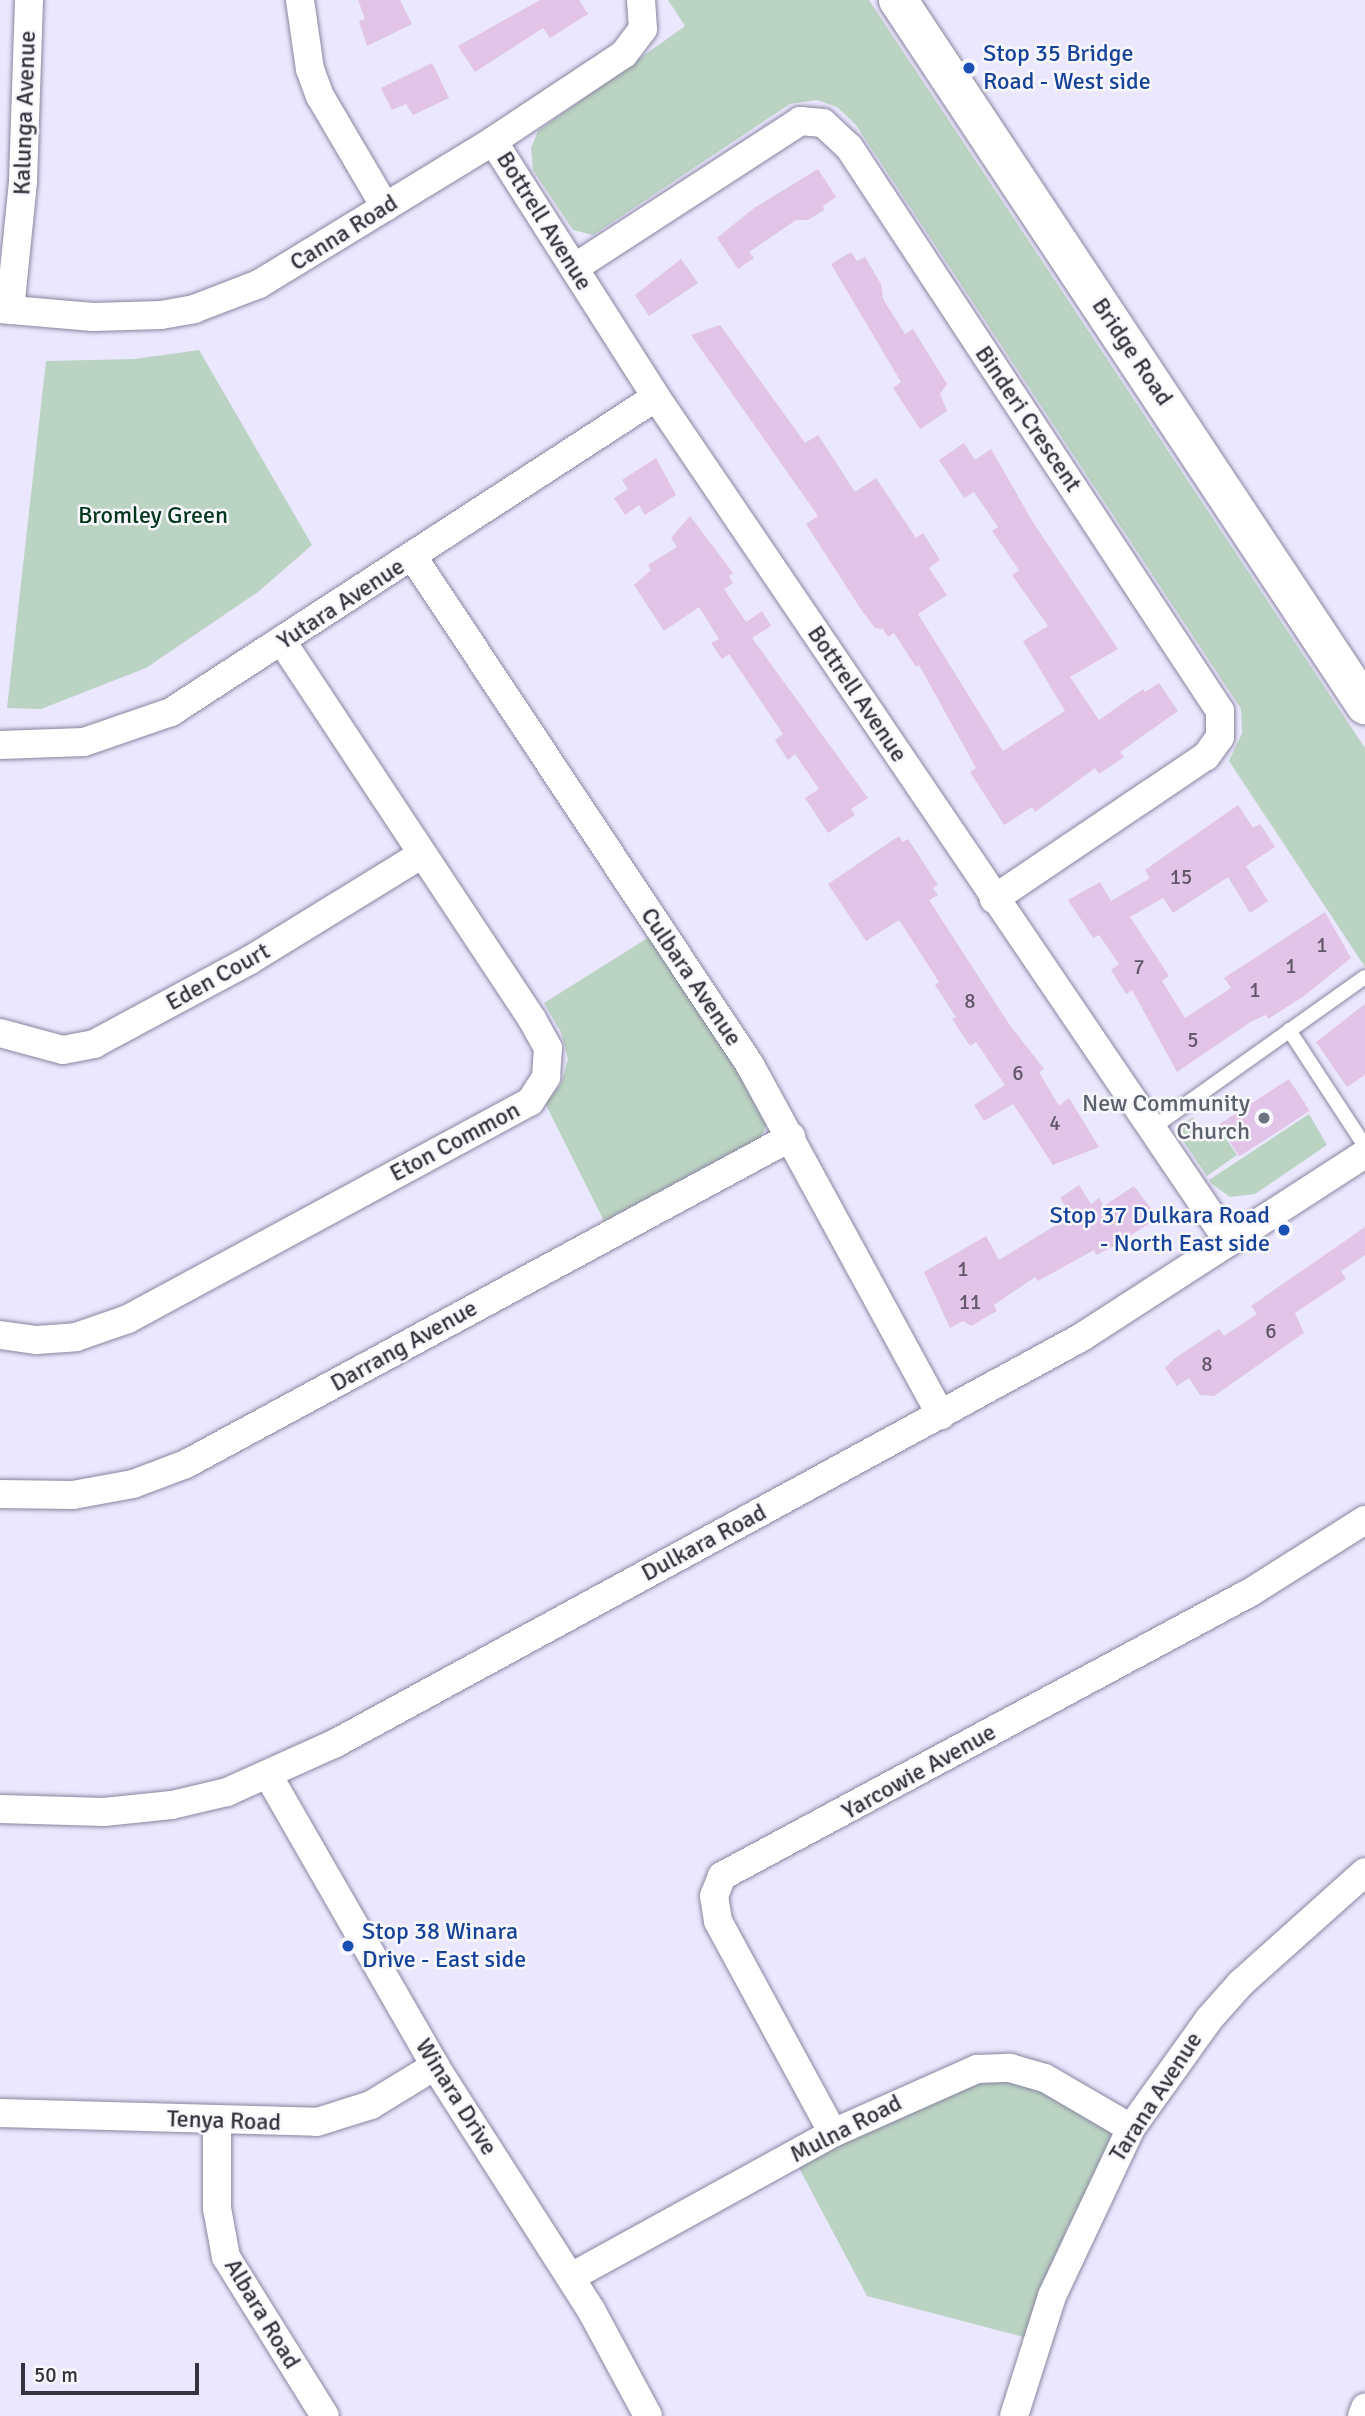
<!DOCTYPE html>
<style>
body{margin:0}
#map{position:relative;width:1365px;height:2416px;overflow:hidden;background:#ebe7fe;font-family:Signika,sans-serif}
div>[style]{position:absolute}
.green>*{inset:0;background:#bad3c2}
.building>*{inset:0;background:#e1c4e8;transform-origin:0 0}
.roads{filter:drop-shadow(0 0 2px #8a859f) drop-shadow(0 0 2px #8a859f)}
.lane>*{height:14px;margin:-7px;padding:0 7px;transform-origin:7px;border-radius:7px;background:#fff}
.street>*{height:28px;margin:-14px;padding:0 14px;transform-origin:14px;border-radius:14px;background:#fff}
.secondary>*{height:38px;margin:-19px;padding:0 19px;transform-origin:19px;border-radius:19px;background:#fff}
.dots>*{width:19px;height:19px;translate:-50% -50%;box-sizing:border-box;border:4px solid #f8f7fc;border-radius:50%}
span{translate:-50% -50%;white-space:nowrap;text-align:center;line-height:1.15;-webkit-text-stroke:5px #f8f7fc;paint-order:stroke}
.number-label{font-size:21px;color:#615768}
.number-label span{-webkit-text-stroke-width:0}
.transit-label{font-size:24px;color:#164399}
.left{translate:0 -50%;text-align:left}
.right{translate:-100% -50%;text-align:right}
.street-label{font-size:24px;color:#36333e}
.park-label{font-size:24px;color:#02371d}
.worship-label{font-size:24px;color:#5b616d}
.scale{position:absolute;left:21px;top:2363px;width:178px;height:32px;box-sizing:border-box;border:4px solid #36333e;border-top:0;padding-left:9px;font-size:21px;line-height:24px;white-space:nowrap;color:#36333e;-webkit-text-stroke:5px #f8f7fc;paint-order:stroke}
</style>
<div id="map">
<div class="green">
<div style="clip-path:polygon(668px 0,869px 0,1365px 748px,1365px 967px,1229px 761px,1242px 733px,1241px 709px,856px 125px,837px 107px,817px 100px,790px 104px,593px 235px,573px 230px,533px 170px,531px 148px,538px 131px,685px 26px)"></div>
<div style="clip-path:polygon(199px 350px,312px 545px,258px 592px,146px 668px,41px 709px,7px 708px,46px 361px,135px 359px)"></div>
<div style="clip-path:polygon(654px 934px,769px 1121px,760px 1138px,604px 1221px,545px 1103px,561px 1084px,568px 1059px,561px 1032px,544px 1003px)"></div>
<div style="clip-path:polygon(1309px 1114px,1327px 1145px,1255px 1194px,1230px 1197px,1212px 1184px,1209px 1180px)"></div>
<div style="clip-path:polygon(1193px 1117px,1204px 1134px,1217px 1125px,1237px 1155px,1207px 1176px,1175px 1129px)"></div>
<div style="clip-path:polygon(976px 2076px,1042px 2083px,1110px 2132px,1111px 2144px,1067px 2228px,1024px 2337px,867px 2296px,798px 2166px)"></div>
</div>
<div class="building">
<div style="clip-path:polygon(358px 0,400px 0,412px 24px,367px 46px,359px 21px,365px 19px)"></div>
<div style="clip-path:polygon(540px 0,579px 0,588px 14px,550px 38px,543px 28px,475px 72px,458px 46px)"></div>
<div style="clip-path:polygon(432px 63px,449px 98px,413px 115px,406px 104px,392px 110px,381px 88px)"></div>
<div style="clip-path:polygon(818px 169px,836px 197px,823px 206px,824px 210px,808px 220px,796px 220px,749px 252px,754px 258px,738px 269px,717px 238px,754px 208px)"></div>
<div style="clip-path:polygon(851px 252px,857px 261px,865px 257px,881px 284px,883px 299px,905px 334px,913px 329px,947px 384px,940px 394px,947px 411px,920px 429px,893px 388px,901px 382px,831px 264px)"></div>
<div style="clip-path:polygon(681px 259px,698px 283px,649px 316px,635px 295px)"></div>
<div style="clip-path:polygon(720px 325px,805px 443px,818px 435px,855px 492px,876px 478px,916px 538px,923px 533px,940px 560px,929px 568px,947px 595px,918px 614px,1003px 751px,1065px 711px,1023px 641px,1048px 626px,1012px 575px,1019px 570px,992px 531px,998px 527px,974px 492px,964px 498px,939px 460px,964px 443px,975px 460px,991px 449px,1034px 524px,1118px 649px,1070px 677px,1099px 720px,1143px 689px,1145px 692px,1159px 683px,1178px 711px,1120px 752px,1124px 757px,1099px 774px,1095px 768px,1035px 812px,1032px 807px,1004px 825px,970px 772px,976px 768px,919px 665px,916px 667px,894px 633px,888px 637px,883px 629px,875px 628px,862px 611px,806px 524px,818px 516px,691px 335px)"></div>
<div style="clip-path:polygon(656px 458px,676px 495px,645px 515px,639px 505px,625px 515px,614px 498px,628px 489px,622px 480px)"></div>
<div style="clip-path:polygon(690px 516px,733px 573px,729px 576px,733px 583px,724px 589px,746px 622px,762px 611px,771px 626px,752px 638px,868px 798px,851px 809px,855px 815px,828px 833px,805px 798px,819px 789px,795px 754px,788px 760px,775px 740px,783px 734px,729px 654px,722px 659px,711px 643px,719px 639px,699px 607px,664px 631px,634px 585px,651px 570px,648px 565px,677px 547px,671px 538px)"></div>
<div style="clip-path:polygon(1238px 805px,1253px 828px,1260px 824px,1275px 847px,1246px 866px,1268px 901px,1250px 913px,1228px 877px,1173px 913px,1163px 898px,1130px 917px,1169px 976px,1162px 981px,1185px 1018px,1231px 988px,1224px 978px,1325px 912px,1351px 958px,1304px 996px,1268px 1019px,1266px 1015px,1252px 1021px,1177px 1072px,1132px 990px,1126px 994px,1111px 970px,1119px 964px,1099px 935px,1093px 938px,1068px 900px,1100px 882px,1111px 901px,1150px 878px,1145px 870px)"></div>
<div style="clip-path:polygon(899px 836px,903px 842px,908px 839px,938px 885px,933px 888px,938px 895px,929px 900px,1011px 1027px,1044px 1069px,1039px 1072px,1059px 1106px,1069px 1098px,1099px 1147px,1053px 1165px,1013px 1104px,984px 1121px,974px 1105px,1005px 1085px,976px 1042px,970px 1046px,952px 1019px,956px 1017px,935px 985px,939px 982px,899px 920px,866px 941px,828px 884px)"></div>
<div style="clip-path:polygon(1365px 1004px,1365px 1075px,1347px 1087px,1316px 1042px)"></div>
<div style="left:1289px;top:1079px;width:38px;height:84px;rotate:57deg"></div>
<div style="clip-path:polygon(1079px 1185px,1091px 1204px,1099px 1198px,1104px 1206px,1134px 1186px,1158px 1218px,1112px 1247px,1096px 1255px,1094px 1250px,1038px 1281px,1035px 1277px,994px 1305px,997px 1311px,971px 1326px,963px 1321px,950px 1328px,924px 1272px,986px 1236px,999px 1260px,1071px 1216px,1060px 1198px)"></div>
<div style="clip-path:polygon(1365px 1227px,1365px 1255px,1341px 1271px,1346px 1279px,1295px 1313px,1304px 1333px,1214px 1396px,1200px 1395px,1189px 1378px,1177px 1386px,1165px 1368px,1174px 1359px,1219px 1329px,1224px 1336px,1257px 1314px,1251px 1306px)"></div>
</div>
<div class="roads">
<div class="lane">
<div style="left:1289px;top:1030px;width:139px;rotate:56.8deg"></div>
<div style="left:1151px;top:1129px;width:262px;rotate:-35.4deg"></div>
</div>
<div class="street">
<div style="left:300px;top:0;width:70px;rotate:81.8deg"></div>
<div style="left:310px;top:69px;width:29px;rotate:70deg"></div>
<div style="left:320px;top:96px;width:129px;rotate:59.6deg"></div>
<div style="left:493px;top:141px;width:303px;rotate:57.5deg"></div>
<div style="left:656px;top:397px;width:1021px;rotate:55.86deg"></div>
<div style="left:574px;top:268px;width:270px;rotate:-33deg"></div>
<div style="left:800px;top:121px;width:23px;rotate:5deg"></div>
<div style="left:823px;top:123px;width:35px;rotate:43deg"></div>
<div style="left:849px;top:147px;width:675px;rotate:56.66deg"></div>
<div style="left:1220px;top:711px;width:26px;rotate:90deg"></div>
<div style="left:1220px;top:737px;width:24px;rotate:126deg"></div>
<div style="left:1206px;top:756px;width:256px;rotate:146deg"></div>
<div style="left:0;top:309px;width:93px;rotate:4.9deg"></div>
<div style="left:93px;top:317px;width:68px;rotate:-1.7deg"></div>
<div style="left:161px;top:315px;width:34px;rotate:-10deg"></div>
<div style="left:194px;top:309px;width:70px;rotate:-21deg"></div>
<div style="left:259px;top:284px;width:274px;rotate:-31.4deg"></div>
<div style="left:493px;top:141px;width:157px;rotate:-33.6deg"></div>
<div style="left:624px;top:54px;width:31px;rotate:-53deg"></div>
<div style="left:643px;top:29px;width:29px;rotate:-94deg"></div>
<div style="left:10px;top:310px;width:130px;rotate:-84.2deg"></div>
<div style="left:23px;top:181px;width:181px;rotate:-88.1deg"></div>
<div style="left:413px;top:557px;width:610px;rotate:56.44deg"></div>
<div style="left:750px;top:1065px;width:399px;rotate:61.4deg"></div>
<div style="left:0;top:745px;width:84px;rotate:-2deg"></div>
<div style="left:84px;top:742px;width:92px;rotate:-19deg"></div>
<div style="left:171px;top:712px;width:578px;rotate:-33deg"></div>
<div style="left:0;top:1033px;width:65px;rotate:15.1deg"></div>
<div style="left:63px;top:1050px;width:32px;rotate:-11deg"></div>
<div style="left:94px;top:1044px;width:177px;rotate:-28.3deg"></div>
<div style="left:250px;top:960px;width:202px;rotate:-31.6deg"></div>
<div style="left:0;top:1335px;width:37px;rotate:8deg"></div>
<div style="left:37px;top:1340px;width:39px;rotate:-4deg"></div>
<div style="left:76px;top:1337px;width:55px;rotate:-19.1deg"></div>
<div style="left:128px;top:1319px;width:457px;rotate:-28.4deg"></div>
<div style="left:530px;top:1102px;width:30px;rotate:-57deg"></div>
<div style="left:546px;top:1077px;width:29px;rotate:-86deg"></div>
<div style="left:548px;top:1048px;width:33px;rotate:-119deg"></div>
<div style="left:532px;top:1019px;width:452px;rotate:-123.5deg"></div>
<div style="left:0;top:1494px;width:73px;rotate:0.8deg"></div>
<div style="left:73px;top:1495px;width:61px;rotate:-10.4deg"></div>
<div style="left:133px;top:1484px;width:57px;rotate:-20.7deg"></div>
<div style="left:186px;top:1464px;width:688px;rotate:-28.39deg"></div>
<div style="left:268px;top:1775px;width:336px;rotate:60.1deg"></div>
<div style="left:435px;top:2066px;width:290px;rotate:57.4deg"></div>
<div style="left:591px;top:2310px;width:120px;rotate:61.7deg"></div>
<div style="left:0;top:1809px;width:104px;rotate:1.7deg"></div>
<div style="left:104px;top:1812px;width:68px;rotate:-5.9deg"></div>
<div style="left:172px;top:1805px;width:57px;rotate:-13.3deg"></div>
<div style="left:227px;top:1792px;width:117px;rotate:-24.2deg"></div>
<div style="left:334px;top:1744px;width:852px;rotate:-28.55deg"></div>
<div style="left:1082px;top:1337px;width:337px;rotate:-32.9deg"></div>
<div style="left:0;top:2113px;width:317px;rotate:1.6deg"></div>
<div style="left:317px;top:2122px;width:57px;rotate:-17.5deg"></div>
<div style="left:371px;top:2105px;width:75px;rotate:-31.4deg"></div>
<div style="left:217px;top:2121px;width:87px;rotate:90deg"></div>
<div style="left:217px;top:2208px;width:50px;rotate:79.6deg"></div>
<div style="left:226px;top:2257px;width:187px;rotate:58.1deg"></div>
<div style="left:833px;top:2133px;width:241px;rotate:-118.5deg"></div>
<div style="left:718px;top:1921px;width:25px;rotate:-99deg"></div>
<div style="left:714px;top:1896px;width:22px;rotate:-68deg"></div>
<div style="left:722px;top:1876px;width:600px;rotate:-28.23deg"></div>
<div style="left:1251px;top:1592px;width:135px;rotate:-32.3deg"></div>
<div style="left:571px;top:2277px;width:299px;rotate:-28.8deg"></div>
<div style="left:833px;top:2133px;width:158px;rotate:-24deg"></div>
<div style="left:977px;top:2069px;width:33px;rotate:-2deg"></div>
<div style="left:1010px;top:2068px;width:36px;rotate:16deg"></div>
<div style="left:1045px;top:2078px;width:99px;rotate:30.2deg"></div>
<div style="left:1014px;top:2416px;width:126px;rotate:-72.4deg"></div>
<div style="left:1052px;top:2296px;width:186px;rotate:-64.8deg"></div>
<div style="left:1131px;top:2128px;width:134px;rotate:-54.4deg"></div>
<div style="left:1209px;top:2019px;width:48px;rotate:-48.4deg"></div>
<div style="left:1241px;top:1983px;width:166px;rotate:-41.8deg"></div>
<div style="left:1362px;top:2416px;width:9px;rotate:-69deg"></div>
</div>
<div class="secondary">
<div style="left:898px;top:0;width:846px;rotate:56.48deg"></div>
</div>
</div>
<div class="dots">
<div style="left:969px;top:68px;background:#1a4fb4"></div>
<div style="left:1264px;top:1118px;background:#6b7280"></div>
<div style="left:1284px;top:1230px;background:#1a4fb4"></div>
<div style="left:348px;top:1946px;background:#1a4fb4"></div>
</div>
<div class="number-label">
<span style="left:1181px;top:877px">15</span>
<span style="left:1322px;top:945px">1</span>
<span style="left:1291px;top:966px">1</span>
<span style="left:1139px;top:967px">7</span>
<span style="left:1255px;top:990px">1</span>
<span style="left:970px;top:1001px">8</span>
<span style="left:1193px;top:1040px">5</span>
<span style="left:1018px;top:1073px">6</span>
<span style="left:1055px;top:1123px">4</span>
<span style="left:963px;top:1269px">1</span>
<span style="left:970px;top:1302px">11</span>
<span style="left:1271px;top:1331px">6</span>
<span style="left:1207px;top:1364px">8</span>
</div>
<div class="transit-label">
<span class="left" style="left:983px;top:68px">Stop 35 Bridge<br>Road - West side</span>
<span class="right" style="left:1270px;top:1230px">Stop 37 Dulkara Road<br>- North East side</span>
<span class="left" style="left:362px;top:1946px">Stop 38 Winara<br>Drive - East side</span>
</div>
<div class="street-label">
<span style="left:25px;top:113px;rotate:-88deg">Kalunga Avenue</span>
<span style="left:544px;top:221px;rotate:58deg">Bottrell Avenue</span>
<span style="left:344px;top:233px;rotate:-32deg">Canna Road</span>
<span style="left:1132px;top:352px;rotate:56deg">Bridge Road</span>
<span style="left:1028px;top:419px;rotate:56deg">Binderi Crescent</span>
<span style="left:341px;top:604px;rotate:-33deg">Yutara Avenue</span>
<span style="left:857px;top:694px;rotate:56deg">Bottrell Avenue</span>
<span style="left:218px;top:977px;rotate:-29deg">Eden Court</span>
<span style="left:691px;top:977px;rotate:56deg">Culbara Avenue</span>
<span style="left:455px;top:1142px;rotate:-28deg">Eton Common</span>
<span style="left:404px;top:1346px;rotate:-29deg">Darrang Avenue</span>
<span style="left:704px;top:1543px;rotate:-28deg">Dulkara Road</span>
<span style="left:919px;top:1772px;rotate:-29deg">Yarcowie Avenue</span>
<span style="left:456px;top:2097px;rotate:58deg">Winara Drive</span>
<span style="left:1156px;top:2097px;rotate:-57deg">Tarana Avenue</span>
<span style="left:224px;top:2121px;rotate:2deg">Tenya Road</span>
<span style="left:846px;top:2129px;rotate:-27deg">Mulna Road</span>
<span style="left:262px;top:2314px;rotate:59deg">Albara Road</span>
</div>
<div class="park-label">
<span style="left:153px;top:516px">Bromley Green</span>
</div>
<div class="worship-label">
<span class="right" style="left:1250px;top:1118px">New Community<br>Church</span>
</div>
<div class="scale">50 m</div>
</div>
